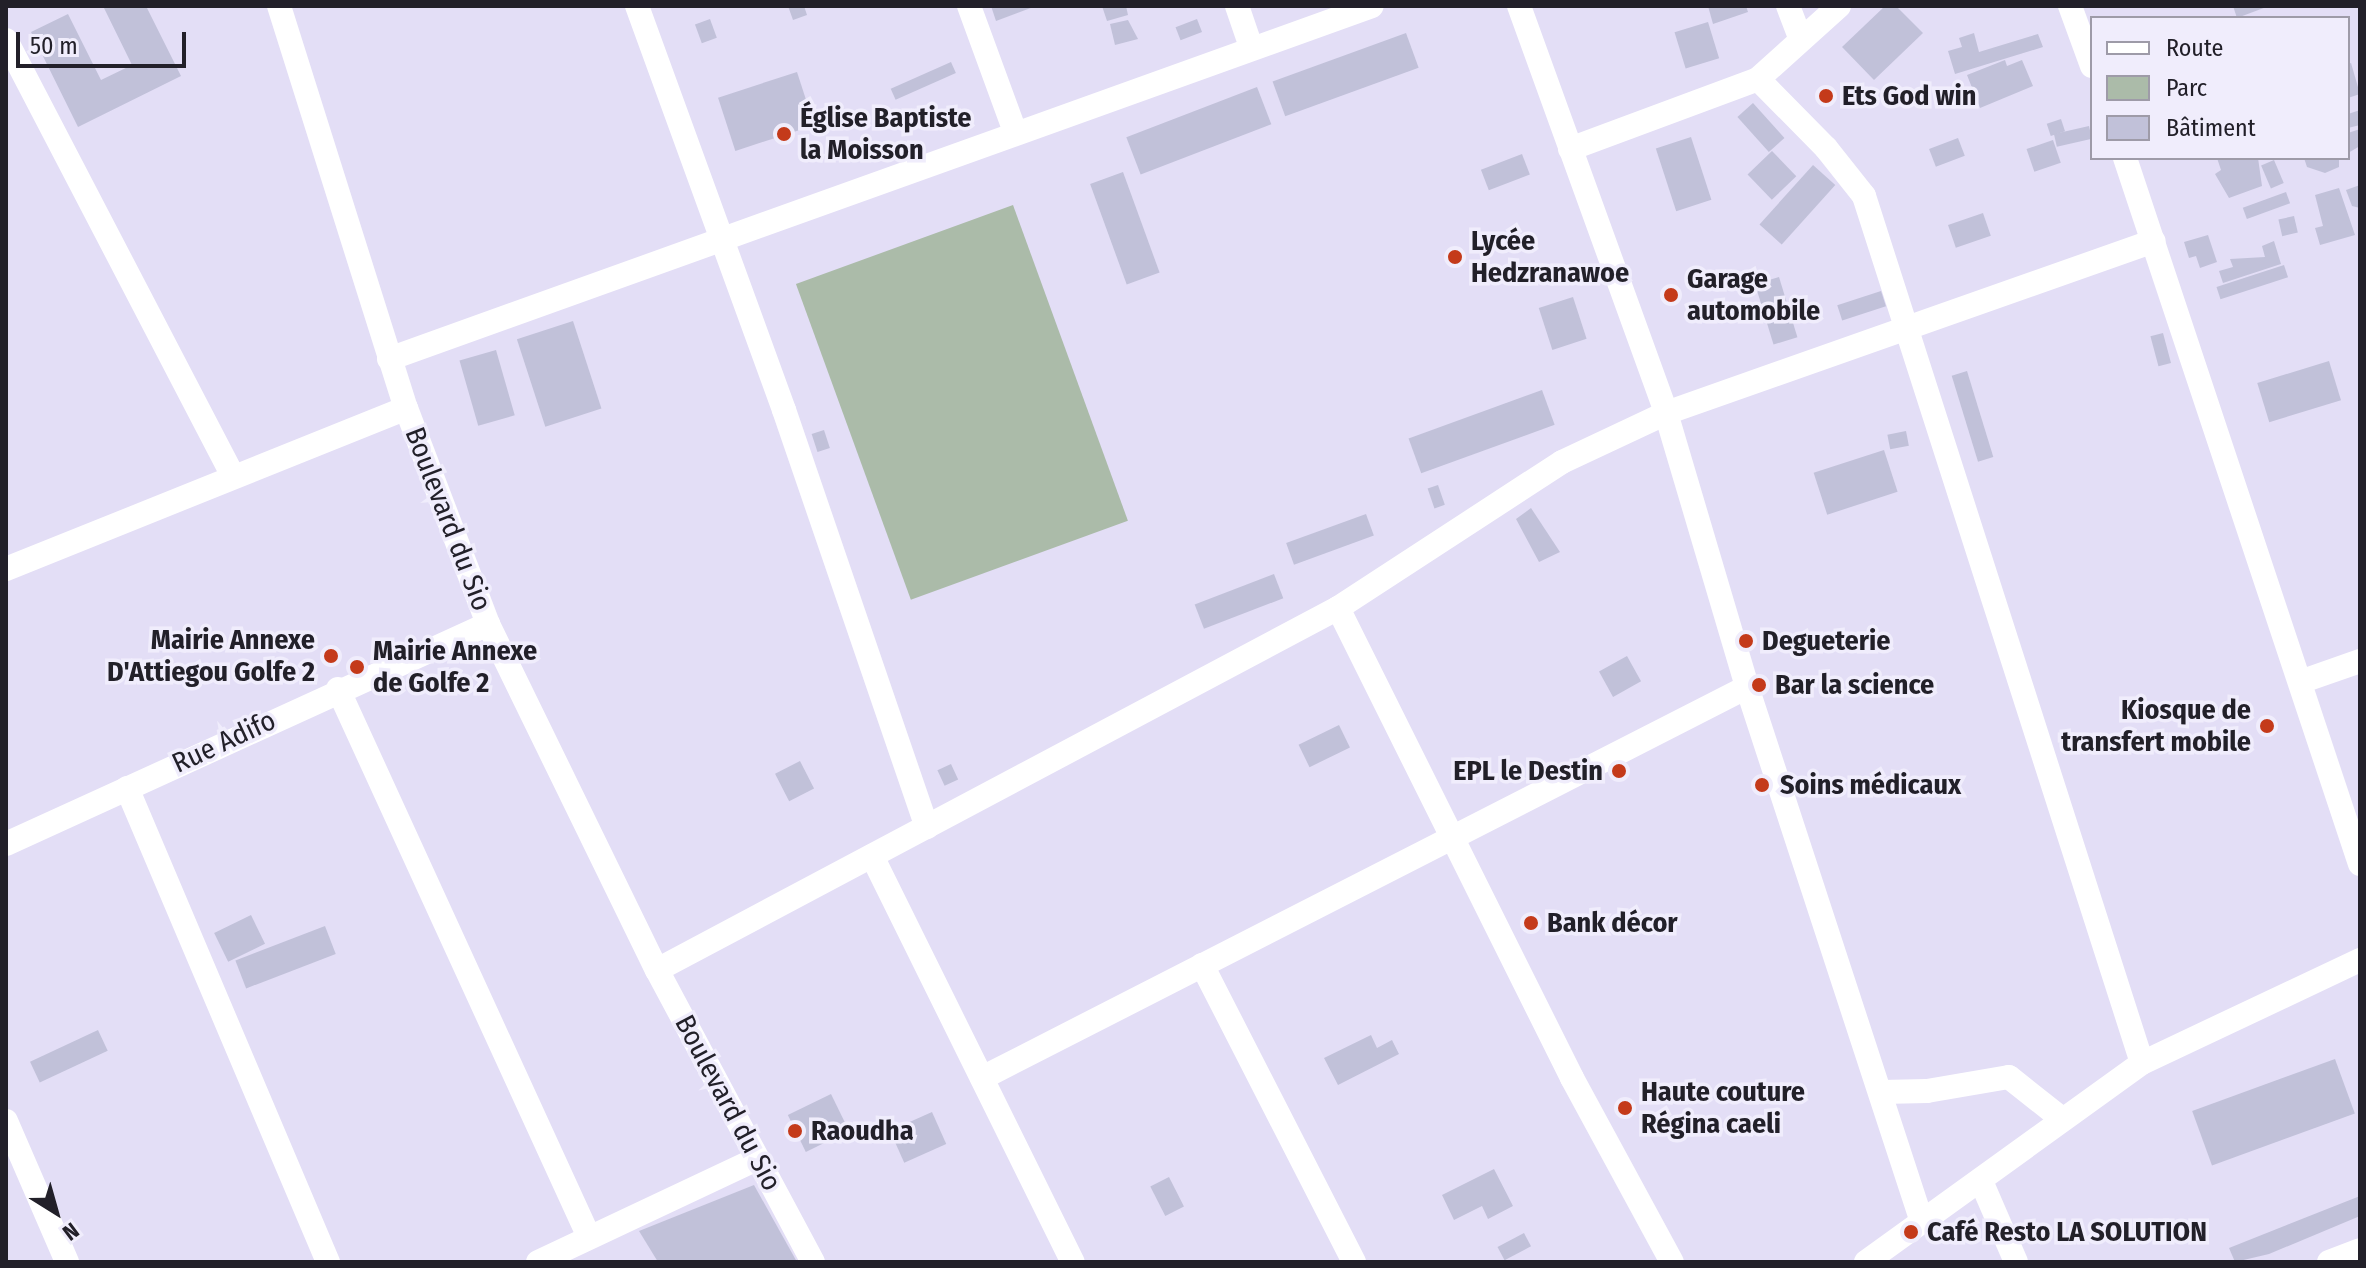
<!DOCTYPE html>
<meta charset="utf-8">
<style>
body{margin:0}
#map{position:relative;width:2366px;height:1268px;overflow:hidden;background:#e3def6;font-family:"Fira Sans Condensed",sans-serif}
div>[style]{position:absolute}
.green>*{inset:0;background:#abbba9;transform-origin:0 0}
.building>*{inset:0;background:#c1c1d9;transform-origin:0 0}
.minor>*{height:24px;margin:-12px;padding:0 12px;transform-origin:12px;border-radius:12px;background:#fff}
.dots>*{width:22px;height:22px;translate:-50% -50%;box-sizing:border-box;border:4px solid #f0edfc;border-radius:50%}
span{translate:-50% -50%;white-space:nowrap;text-align:center;line-height:1.15;-webkit-text-stroke:7px #f0edfc;paint-order:stroke}
.poi-label{font-size:28px;color:#222029;font-weight:700}
.left{translate:0 -50%;text-align:left}
.right{translate:-100% -50%;text-align:right}
.street-label{font-size:28px;color:#222029}
.frame{position:absolute;inset:0;border:8px solid #222029;pointer-events:none}
.legend{position:absolute;left:2090px;top:16px;width:260px;height:144px;box-sizing:border-box;background:#f0edfc;border:2px solid #9e9ba8;margin:0;padding:10px 14px;list-style:none;font-size:24px;color:#222029}
.legend li{display:flex;align-items:center;gap:16px;height:40px}
.legend b{width:40px;border:2px solid #9e9ba8}
.north{position:absolute;left:16px;top:1172px;width:80px;height:80px;-webkit-text-stroke:6px #f0edfc;paint-order:stroke;rotate:143deg;font-size:22px;font-weight:700;line-height:32px;text-align:center;color:#222029}
.north::after{content:'';display:block;margin:auto;width:28px;height:36px;background:#222029;clip-path:polygon(50% 0,100% 100%,50% 72%,0 100%)}
.scale{position:absolute;left:16px;top:32px;width:170px;height:36px;box-sizing:border-box;border:4px solid #222029;border-top:0;padding-left:10px;font-size:24px;line-height:28px;white-space:nowrap;color:#222029;-webkit-text-stroke:6px #f0edfc;paint-order:stroke}
</style>
<div id="map">
<div class="green">
<div style="left:1013px;top:205px;width:336px;height:231px;rotate:70deg"></div>
</div>
<div class="building">
<div style="clip-path:polygon(103px 6px,146px 6px,181px 76px,78px 127px,31px 32px,68px 14px,101px 80px,132px 65px)"></div>
<div style="clip-path:polygon(788px 6px,804px 6px,807px 15px,793px 20px)"></div>
<div style="clip-path:polygon(991px 6px,1036px 6px,996px 21px)"></div>
<div style="clip-path:polygon(1102px 6px,1126px 6px,1128px 15px,1107px 21px)"></div>
<div style="clip-path:polygon(1708px 6px,1746px 6px,1748px 12px,1713px 24px)"></div>
<div style="clip-path:polygon(1885px 6px,1896px 6px,1923px 33px,1874px 80px,1842px 47px)"></div>
<div style="clip-path:polygon(2233px 6px,2269px 6px,2237px 18px)"></div>
<div style="left:710px;top:19px;width:20px;height:16px;rotate:70deg"></div>
<div style="left:1197px;top:19px;width:14px;height:23px;rotate:69deg"></div>
<div style="clip-path:polygon(1128px 20px,1138px 39px,1115px 45px,1110px 24px)"></div>
<div style="left:1708px;top:22px;width:38px;height:35px;rotate:73deg"></div>
<div style="left:1406px;top:33px;width:37px;height:142px;rotate:70deg"></div>
<div style="clip-path:polygon(1974px 33px,1979px 52px,2038px 34px,2043px 47px,1955px 74px,1948px 51px,1962px 47px,1959px 38px)"></div>
<div style="clip-path:polygon(2005px 60px,2007px 66px,2022px 60px,2033px 86px,1980px 108px,1967px 75px)"></div>
<div style="left:951px;top:62px;width:12px;height:66px;rotate:66deg"></div>
<div style="clip-path:polygon(2351px 63px,2360px 94px,2348px 98px,2348px 64px)"></div>
<div style="left:797px;top:72px;width:56px;height:83px;rotate:72deg"></div>
<div style="left:1257px;top:87px;width:40px;height:140px;rotate:69deg"></div>
<div style="left:1753px;top:103px;width:47px;height:21px;rotate:48deg"></div>
<div style="clip-path:polygon(2360px 110px,2360px 125px,2348px 128px,2348px 114px)"></div>
<div style="left:2061px;top:119px;width:13px;height:15px;rotate:72deg"></div>
<div style="left:2089px;top:126px;width:13px;height:36px;rotate:77deg"></div>
<div style="clip-path:polygon(2360px 129px,2360px 146px,2348px 153px,2348px 133px)"></div>
<div style="left:1691px;top:137px;width:66px;height:37px;rotate:72deg"></div>
<div style="left:1958px;top:138px;width:19px;height:31px;rotate:69deg"></div>
<div style="left:2053px;top:140px;width:24px;height:28px;rotate:71deg"></div>
<div style="left:1772px;top:151px;width:35px;height:34px;rotate:46deg"></div>
<div style="left:1522px;top:154px;width:22px;height:44px;rotate:69deg"></div>
<div style="clip-path:polygon(2217px 158px,2258px 158px,2262px 186px,2229px 198px,2215px 174px,2221px 170px)"></div>
<div style="clip-path:polygon(2304px 158px,2339px 158px,2339px 167px,2325px 173px,2307px 167px)"></div>
<div style="left:2274px;top:160px;width:25px;height:14px;rotate:67deg"></div>
<div style="left:1813px;top:165px;width:30px;height:80px;rotate:42deg"></div>
<div style="left:1123px;top:172px;width:107px;height:35px;rotate:70deg"></div>
<div style="clip-path:polygon(2360px 185px,2360px 208px,2352px 206px,2346px 190px)"></div>
<div style="clip-path:polygon(2339px 188px,2355px 235px,2320px 245px,2315px 228px,2323px 226px,2315px 195px)"></div>
<div style="left:2286px;top:192px;width:12px;height:46px;rotate:70deg"></div>
<div style="left:1983px;top:213px;width:24px;height:37px;rotate:71deg"></div>
<div style="left:2294px;top:216px;width:17px;height:16px;rotate:77deg"></div>
<div style="clip-path:polygon(2208px 235px,2217px 262px,2200px 268px,2196px 256px,2189px 258px,2184px 242px)"></div>
<div style="clip-path:polygon(2274px 241px,2281px 264px,2223px 283px,2219px 271px,2233px 267px,2230px 259px,2265px 257px,2262px 246px)"></div>
<div style="left:2284px;top:265px;width:13px;height:71px;rotate:72deg"></div>
<div style="left:1779px;top:277px;width:63px;height:25px;rotate:73deg"></div>
<div style="left:1881px;top:291px;width:16px;height:46px;rotate:72deg"></div>
<div style="left:1573px;top:297px;width:44px;height:36px;rotate:72deg"></div>
<div style="left:573px;top:321px;width:92px;height:59px;rotate:72deg"></div>
<div style="left:2163px;top:333px;width:31px;height:13px;rotate:75deg"></div>
<div style="left:496px;top:350px;width:68px;height:38px;rotate:74deg"></div>
<div style="left:2329px;top:361px;width:41px;height:75px;rotate:73deg"></div>
<div style="left:1967px;top:371px;width:90px;height:16px;rotate:73deg"></div>
<div style="left:1542px;top:390px;width:37px;height:142px;rotate:70deg"></div>
<div style="left:824px;top:430px;width:19px;height:13px;rotate:72deg"></div>
<div style="left:1906px;top:431px;width:15px;height:19px;rotate:79deg"></div>
<div style="left:1884px;top:450px;width:44px;height:74px;rotate:72deg"></div>
<div style="left:1438px;top:485px;width:21px;height:11px;rotate:71deg"></div>
<div style="clip-path:polygon(1531px 508px,1560px 552px,1539px 562px,1516px 519px)"></div>
<div style="left:1366px;top:514px;width:23px;height:85px;rotate:70deg"></div>
<div style="left:1274px;top:574px;width:26px;height:85px;rotate:69deg"></div>
<div style="left:1627px;top:656px;width:29px;height:32px;rotate:61deg"></div>
<div style="left:1339px;top:725px;width:25px;height:45px;rotate:64deg"></div>
<div style="left:800px;top:761px;width:31px;height:28px;rotate:63deg"></div>
<div style="left:951px;top:764px;width:17px;height:15px;rotate:65deg"></div>
<div style="left:251px;top:915px;width:32px;height:41px;rotate:64deg"></div>
<div style="left:325px;top:926px;width:30px;height:96px;rotate:69deg"></div>
<div style="left:98px;top:1030px;width:23px;height:75px;rotate:65deg"></div>
<div style="clip-path:polygon(1371px 1035px,1377px 1048px,1392px 1040px,1399px 1054px,1338px 1085px,1324px 1058px)"></div>
<div style="left:2335px;top:1059px;width:58px;height:152px;rotate:70deg"></div>
<div style="left:831px;top:1094px;width:41px;height:48px;rotate:64deg"></div>
<div style="left:932px;top:1112px;width:35px;height:46px;rotate:66deg"></div>
<div style="clip-path:polygon(1494px 1169px,1513px 1206px,1488px 1219px,1482px 1206px,1454px 1220px,1442px 1195px)"></div>
<div style="left:1169px;top:1177px;width:33px;height:21px;rotate:63deg"></div>
<div style="clip-path:polygon(754px 1185px,797px 1262px,658px 1262px,639px 1231px)"></div>
<div style="clip-path:polygon(2360px 1196px,2360px 1216px,2269px 1254px,2235px 1262px,2229px 1248px)"></div>
<div style="left:1524px;top:1233px;width:15px;height:30px;rotate:62deg"></div>
</div>
<div class="minor">
<div style="left:279px;top:6px;width:422px;rotate:72.5deg"></div>
<div style="left:406px;top:408px;width:231px;rotate:69.2deg"></div>
<div style="left:488px;top:624px;width:385px;rotate:64deg"></div>
<div style="left:657px;top:970px;width:331px;rotate:61.9deg"></div>
<div style="left:637px;top:6px;width:430px;rotate:70deg"></div>
<div style="left:784px;top:410px;width:441px;rotate:71.1deg"></div>
<div style="left:969px;top:6px;width:134px;rotate:69.9deg"></div>
<div style="left:1237px;top:6px;width:43px;rotate:71.1deg"></div>
<div style="left:1519px;top:6px;width:433px;rotate:70.1deg"></div>
<div style="left:1666px;top:413px;width:286px;rotate:73.5deg"></div>
<div style="left:1747px;top:687px;width:563px;rotate:71.89deg"></div>
<div style="left:1788px;top:6px;width:36px;rotate:69deg"></div>
<div style="left:2070px;top:6px;width:64px;rotate:69.9deg"></div>
<div style="left:6px;top:40px;width:490px;rotate:62.5deg"></div>
<div style="left:1758px;top:79px;width:97px;rotate:45.4deg"></div>
<div style="left:1826px;top:148px;width:61px;rotate:51.6deg"></div>
<div style="left:1864px;top:196px;width:910px;rotate:72.22deg"></div>
<div style="left:1570px;top:149px;width:201px;rotate:-20.4deg"></div>
<div style="left:1758px;top:79px;width:109px;rotate:-42deg"></div>
<div style="left:2125px;top:158px;width:744px;rotate:71.59deg"></div>
<div style="left:389px;top:359px;width:1044px;rotate:-19.75deg"></div>
<div style="left:6px;top:569px;width:431px;rotate:-21.9deg"></div>
<div style="left:1338px;top:608px;width:525px;rotate:63.53deg"></div>
<div style="left:1572px;top:1078px;width:209px;rotate:61.5deg"></div>
<div style="left:2300px;top:682px;width:64px;rotate:-19.3deg"></div>
<div style="left:338px;top:689px;width:603px;rotate:65.39deg"></div>
<div style="left:127px;top:788px;width:515px;rotate:67.02deg"></div>
<div style="left:6px;top:844px;width:530px;rotate:-24.53deg"></div>
<div style="left:872px;top:856px;width:453px;rotate:63.7deg"></div>
<div style="left:1202px;top:965px;width:334px;rotate:62.9deg"></div>
<div style="left:657px;top:970px;width:771px;rotate:-27.99deg"></div>
<div style="left:1338px;top:608px;width:267px;rotate:-33.1deg"></div>
<div style="left:1562px;top:462px;width:115px;rotate:-25.2deg"></div>
<div style="left:1666px;top:413px;width:517px;rotate:-19.42deg"></div>
<div style="left:982px;top:1078px;width:859px;rotate:-27.07deg"></div>
<div style="left:1882px;top:1092px;width:45px;rotate:-1.3deg"></div>
<div style="left:1927px;top:1091px;width:83px;rotate:-9.7deg"></div>
<div style="left:2009px;top:1077px;width:68px;rotate:38.4deg"></div>
<div style="left:6px;top:1121px;width:154px;rotate:66.6deg"></div>
<div style="left:1981px;top:1181px;width:88px;rotate:66.6deg"></div>
<div style="left:538px;top:1262px;width:242px;rotate:-25.2deg"></div>
<div style="left:1866px;top:1262px;width:340px;rotate:-35.8deg"></div>
<div style="left:2142px;top:1063px;width:241px;rotate:-25.3deg"></div>
<div style="left:2329px;top:1262px;width:33px;rotate:-21deg"></div>
</div>
<div class="dots">
<div style="left:1826px;top:96px;background:#c43a1a"></div>
<div style="left:784px;top:134px;background:#c43a1a"></div>
<div style="left:1455px;top:257px;background:#c43a1a"></div>
<div style="left:1671px;top:295px;background:#c43a1a"></div>
<div style="left:1746px;top:641px;background:#c43a1a"></div>
<div style="left:331px;top:656px;background:#c43a1a"></div>
<div style="left:357px;top:667px;background:#c43a1a"></div>
<div style="left:1759px;top:685px;background:#c43a1a"></div>
<div style="left:2267px;top:726px;background:#c43a1a"></div>
<div style="left:1619px;top:771px;background:#c43a1a"></div>
<div style="left:1762px;top:785px;background:#c43a1a"></div>
<div style="left:1531px;top:923px;background:#c43a1a"></div>
<div style="left:1625px;top:1108px;background:#c43a1a"></div>
<div style="left:795px;top:1131px;background:#c43a1a"></div>
<div style="left:1911px;top:1232px;background:#c43a1a"></div>
</div>
<div class="poi-label">
<span class="left" style="left:1842px;top:96px">Ets God win</span>
<span class="left" style="left:800px;top:134px">Église Baptiste<br>la Moisson</span>
<span class="left" style="left:1471px;top:257px">Lycée<br>Hedzranawoe</span>
<span class="left" style="left:1687px;top:295px">Garage<br>automobile</span>
<span class="right" style="left:315px;top:656px">Mairie Annexe<br>D'Attiegou Golfe 2</span>
<span class="left" style="left:1762px;top:641px">Degueterie</span>
<span class="left" style="left:373px;top:667px">Mairie Annexe<br>de Golfe 2</span>
<span class="left" style="left:1775px;top:685px">Bar la science</span>
<span class="right" style="left:2251px;top:726px">Kiosque de<br>transfert mobile</span>
<span class="right" style="left:1603px;top:771px">EPL le Destin</span>
<span class="left" style="left:1780px;top:785px">Soins médicaux</span>
<span class="left" style="left:1547px;top:923px">Bank décor</span>
<span class="left" style="left:1641px;top:1108px">Haute couture<br>Régina caeli</span>
<span class="left" style="left:811px;top:1131px">Raoudha</span>
<span class="left" style="left:1927px;top:1232px">Café Resto LA SOLUTION</span>
</div>
<div class="street-label">
<span style="left:448px;top:519px;rotate:69deg">Boulevard du Sio</span>
<span style="left:224px;top:742px;rotate:-25deg">Rue Adifo</span>
<span style="left:728px;top:1103px;rotate:62deg">Boulevard du Sio</span>
</div>
<div class="frame"></div>
<ul class="legend">
<li><b style="height:10px;background:#fff"></b>Route</li>
<li><b style="height:22px;background:#abbba9"></b>Parc</li>
<li><b style="height:22px;background:#c1c1d9"></b>Bâtiment</li>
</ul>
<div class="north">N</div>
<div class="scale">50 m</div>
</div>
